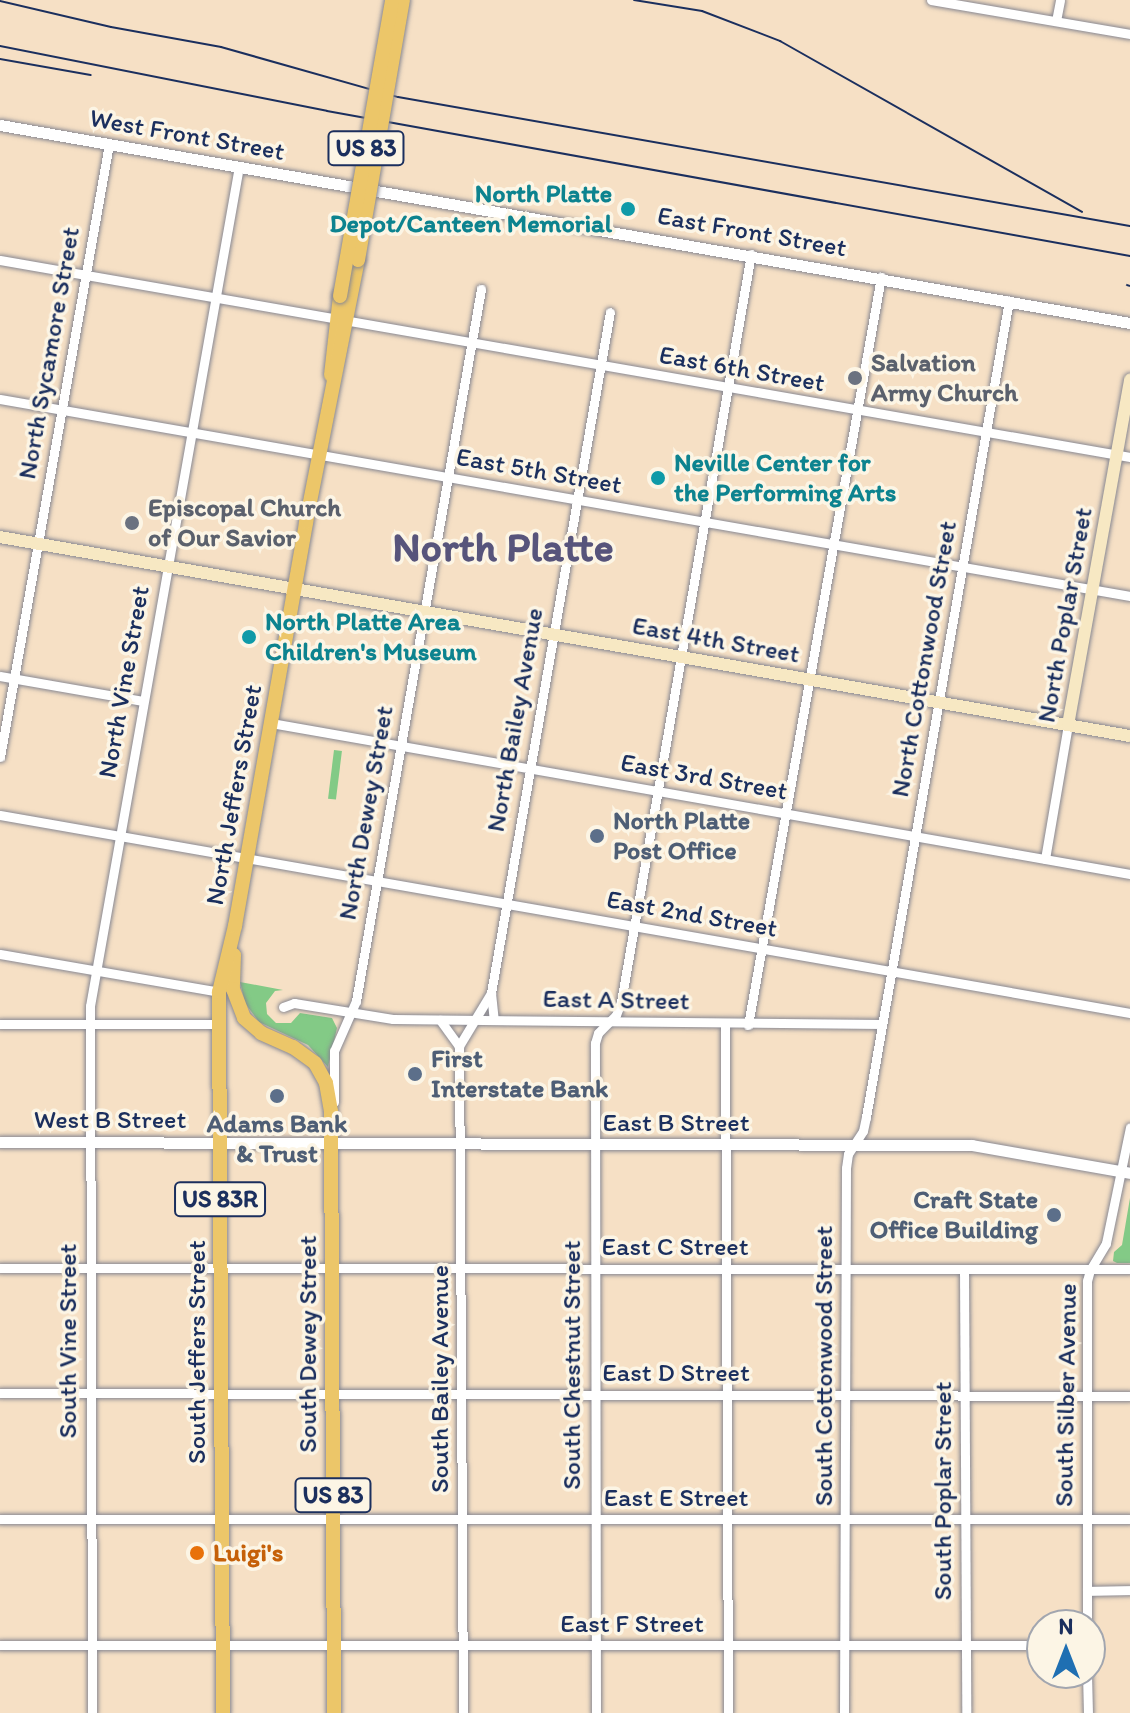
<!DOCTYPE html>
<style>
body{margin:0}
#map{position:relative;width:1130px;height:1713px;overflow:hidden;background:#f6e0c5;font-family:Itim,sans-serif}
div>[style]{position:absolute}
.green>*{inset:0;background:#83ca86;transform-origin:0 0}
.roads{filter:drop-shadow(0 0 2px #888892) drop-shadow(0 0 2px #888892)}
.minor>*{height:9px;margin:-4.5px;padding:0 4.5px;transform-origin:4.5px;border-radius:4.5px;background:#fff}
.tertiary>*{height:11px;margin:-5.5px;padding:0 5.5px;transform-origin:5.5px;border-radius:5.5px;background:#fff}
.secondary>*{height:12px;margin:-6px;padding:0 6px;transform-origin:6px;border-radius:6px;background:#f7e8c3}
.trunk>*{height:14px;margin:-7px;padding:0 7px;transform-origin:7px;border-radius:7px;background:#ecc669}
.rail>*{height:2px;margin:-1px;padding:0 1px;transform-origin:1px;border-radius:1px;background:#1b2f5e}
.bridges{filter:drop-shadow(0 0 2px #888892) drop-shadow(0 0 2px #888892)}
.trunk-bridge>*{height:14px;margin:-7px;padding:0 7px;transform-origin:7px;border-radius:7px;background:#ecc669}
.dots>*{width:22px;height:22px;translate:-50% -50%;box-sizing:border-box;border:4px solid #fcf5e5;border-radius:50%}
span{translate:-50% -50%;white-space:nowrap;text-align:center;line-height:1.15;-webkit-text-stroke:7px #fcf5e5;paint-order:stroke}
.shield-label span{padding:2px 6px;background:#fcf5e5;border:2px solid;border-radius:6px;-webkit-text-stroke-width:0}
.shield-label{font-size:24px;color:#1b2f5e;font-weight:700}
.street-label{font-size:26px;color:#1b2f5e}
.culture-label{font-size:26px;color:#0d838f;font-weight:700}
.right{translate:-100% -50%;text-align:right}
.left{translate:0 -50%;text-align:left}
.worship-label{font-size:26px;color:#5b616d;font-weight:700}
.service-label{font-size:26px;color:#4e5e75;font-weight:700}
.food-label{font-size:26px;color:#c56008;font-weight:700}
.town-label{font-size:42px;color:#57547b;font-weight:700}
.north{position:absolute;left:1026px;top:1609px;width:80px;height:80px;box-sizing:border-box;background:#fcf5e5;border:2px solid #a2a6af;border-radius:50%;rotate:0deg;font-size:22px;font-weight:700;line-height:32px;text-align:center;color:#1b2f5e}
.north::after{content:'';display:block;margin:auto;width:28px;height:36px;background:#1f6fb2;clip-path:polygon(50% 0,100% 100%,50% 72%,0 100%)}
</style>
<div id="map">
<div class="green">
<div style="left:334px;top:750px;width:8px;height:49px;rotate:7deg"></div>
<div style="clip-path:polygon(240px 982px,283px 990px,275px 991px,266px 1003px,267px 1014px,276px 1023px,291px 1023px,300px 1013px,332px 1018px,337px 1028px,328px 1067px,308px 1045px,259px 1022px,245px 1003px)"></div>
<div style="clip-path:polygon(1130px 1198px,1130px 1263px,1117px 1263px,1113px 1261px,1114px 1252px,1122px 1245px)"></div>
</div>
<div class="roads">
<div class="minor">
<div style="left:931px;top:0;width:202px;rotate:9.7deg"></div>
<div style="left:1056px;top:21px;width:21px;rotate:-79deg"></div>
<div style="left:0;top:260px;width:1147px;rotate:9.89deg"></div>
<div style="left:0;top:399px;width:1147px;rotate:9.89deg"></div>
<div style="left:0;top:676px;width:145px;rotate:9.9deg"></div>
<div style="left:271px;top:723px;width:872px;rotate:9.97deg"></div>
<div style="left:0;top:757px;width:623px;rotate:-79.92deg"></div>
<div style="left:0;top:815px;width:1147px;rotate:9.94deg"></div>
<div style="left:1045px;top:859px;width:136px;rotate:-80.3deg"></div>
<div style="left:0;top:954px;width:222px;rotate:9.8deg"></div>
<div style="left:491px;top:993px;width:27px;rotate:84deg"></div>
<div style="left:283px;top:1007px;width:12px;rotate:-20deg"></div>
<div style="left:294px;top:1003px;width:100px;rotate:9.2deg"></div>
<div style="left:393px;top:1019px;width:489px;rotate:0.6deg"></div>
<div style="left:440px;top:1020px;width:32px;rotate:54deg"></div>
<div style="left:0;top:1024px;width:219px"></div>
<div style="left:725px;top:1024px;width:689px;rotate:89.75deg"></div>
<div style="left:748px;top:1025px;width:760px;rotate:-79.92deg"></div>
<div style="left:334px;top:1102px;width:51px;rotate:-90deg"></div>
<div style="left:334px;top:1051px;width:55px;rotate:-66.3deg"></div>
<div style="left:356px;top:1001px;width:723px;rotate:-80.04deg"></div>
<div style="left:0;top:1268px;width:1130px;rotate:0.05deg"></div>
<div style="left:964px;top:1269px;width:444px;rotate:89.7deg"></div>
<div style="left:0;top:1393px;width:1130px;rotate:0.15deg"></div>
<div style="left:0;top:1519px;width:1130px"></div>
<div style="left:1087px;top:1591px;width:43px;rotate:-1.3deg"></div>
<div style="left:1087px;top:1625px;width:344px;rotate:-90deg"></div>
<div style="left:1087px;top:1281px;width:11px;rotate:-75deg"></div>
<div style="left:1090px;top:1270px;width:31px;rotate:-59deg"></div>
<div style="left:1106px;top:1243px;width:118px;rotate:-78.3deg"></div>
<div style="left:0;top:1645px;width:1042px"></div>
<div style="left:1087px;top:1673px;width:40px;rotate:88.6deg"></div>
<div style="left:92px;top:1713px;width:707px;rotate:-90.16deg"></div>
<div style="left:90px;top:1006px;width:853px;rotate:-79.94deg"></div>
<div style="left:463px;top:1713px;width:667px;rotate:-90.34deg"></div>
<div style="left:459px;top:1046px;width:62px;rotate:-58.9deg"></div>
<div style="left:491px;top:993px;width:691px;rotate:-80.09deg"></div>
<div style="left:596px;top:1713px;width:670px;rotate:-90.09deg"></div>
<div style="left:595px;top:1043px;width:10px;rotate:-73deg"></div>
<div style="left:598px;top:1033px;width:25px;rotate:-45deg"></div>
<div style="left:616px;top:1015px;width:14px;rotate:-69deg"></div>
<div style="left:621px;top:1002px;width:759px;rotate:-80.14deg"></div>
<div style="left:844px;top:1713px;width:545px;rotate:-89.79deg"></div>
<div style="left:846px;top:1168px;width:14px;rotate:-82deg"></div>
<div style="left:848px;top:1154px;width:27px;rotate:-57deg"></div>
<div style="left:863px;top:1131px;width:14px;rotate:-78deg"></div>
<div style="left:866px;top:1117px;width:829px;rotate:-80.07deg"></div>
</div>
<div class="tertiary">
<div style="left:0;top:125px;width:1147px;rotate:9.94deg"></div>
<div style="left:0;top:1142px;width:972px;rotate:0.18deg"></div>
<div style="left:972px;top:1145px;width:160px;rotate:10deg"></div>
</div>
<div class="secondary">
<div style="left:0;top:537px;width:1147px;rotate:9.99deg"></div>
<div style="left:1068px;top:725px;width:351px;rotate:-79.8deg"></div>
</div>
<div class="trunk">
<div style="left:331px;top:375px;width:80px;rotate:-83.5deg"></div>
<div style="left:234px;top:955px;width:34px;rotate:92deg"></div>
<div style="left:233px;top:989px;width:31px;rotate:69deg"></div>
<div style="left:244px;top:1018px;width:23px;rotate:41deg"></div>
<div style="left:261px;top:1033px;width:35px;rotate:24deg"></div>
<div style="left:293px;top:1047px;width:27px;rotate:36deg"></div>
<div style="left:315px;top:1063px;width:23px;rotate:61deg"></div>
<div style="left:326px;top:1083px;width:29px;rotate:80deg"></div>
<div style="left:331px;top:1112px;width:601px;rotate:89.71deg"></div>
<div style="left:223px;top:1713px;width:721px;rotate:-90.32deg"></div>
<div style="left:219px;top:992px;width:68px;rotate:-76.4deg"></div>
<div style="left:235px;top:926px;width:410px;rotate:-80deg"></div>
<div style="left:306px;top:522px;width:267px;rotate:-78.8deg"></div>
</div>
</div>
<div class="rail">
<div style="left:634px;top:0;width:69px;rotate:9.2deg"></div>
<div style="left:702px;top:11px;width:84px;rotate:21deg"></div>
<div style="left:780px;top:41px;width:347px;rotate:29.5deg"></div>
<div style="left:0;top:1px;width:114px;rotate:13.2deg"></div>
<div style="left:111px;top:27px;width:112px;rotate:10.3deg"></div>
<div style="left:221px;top:47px;width:184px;rotate:15.8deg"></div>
<div style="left:398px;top:97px;width:743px;rotate:9.99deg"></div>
<div style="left:0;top:46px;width:333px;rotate:11.2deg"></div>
<div style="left:327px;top:111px;width:816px;rotate:10.24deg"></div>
<div style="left:0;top:59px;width:92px;rotate:10deg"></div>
<div style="left:1127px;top:285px;width:3px;rotate:18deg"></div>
</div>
<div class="bridges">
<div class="trunk-bridge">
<div style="left:358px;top:260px;width:264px;rotate:-80.2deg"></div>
<div style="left:340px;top:296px;width:301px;rotate:-80deg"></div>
</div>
</div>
<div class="dots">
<div style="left:628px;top:209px;background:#0f9aa8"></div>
<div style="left:855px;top:378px;background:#6b7280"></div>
<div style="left:658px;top:478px;background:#0f9aa8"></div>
<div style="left:132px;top:523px;background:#6b7280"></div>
<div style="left:249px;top:637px;background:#0f9aa8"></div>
<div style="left:597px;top:836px;background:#5c6f8a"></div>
<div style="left:415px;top:1074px;background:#5c6f8a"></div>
<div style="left:277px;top:1096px;background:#5c6f8a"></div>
<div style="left:1054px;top:1215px;background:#5c6f8a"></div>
<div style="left:197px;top:1553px;background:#e8710a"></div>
</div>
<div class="shield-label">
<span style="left:366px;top:148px">US 83</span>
<span style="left:220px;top:1199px">US 83R</span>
<span style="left:333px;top:1495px">US 83</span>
</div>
<div class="street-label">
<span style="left:187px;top:135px;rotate:10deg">West Front Street</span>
<span style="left:752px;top:232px;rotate:10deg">East Front Street</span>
<span style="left:49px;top:353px;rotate:-80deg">North Sycamore Street</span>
<span style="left:742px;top:369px;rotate:10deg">East 6th Street</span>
<span style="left:539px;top:471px;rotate:10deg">East 5th Street</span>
<span style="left:1065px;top:615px;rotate:-80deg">North Poplar Street</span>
<span style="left:716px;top:640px;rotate:10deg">East 4th Street</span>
<span style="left:924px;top:659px;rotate:-80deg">North Cottonwood Street</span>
<span style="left:124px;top:682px;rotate:-80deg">North Vine Street</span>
<span style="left:515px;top:720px;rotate:-80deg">North Bailey Avenue</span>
<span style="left:704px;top:777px;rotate:10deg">East 3rd Street</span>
<span style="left:234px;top:795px;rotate:-80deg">North Jeffers Street</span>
<span style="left:366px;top:813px;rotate:-80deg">North Dewey Street</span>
<span style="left:692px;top:914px;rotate:10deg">East 2nd Street</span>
<span style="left:616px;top:1000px;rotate:1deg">East A Street</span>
<span style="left:110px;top:1120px">West B Street</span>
<span style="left:676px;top:1123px">East B Street</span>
<span style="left:675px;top:1247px">East C Street</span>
<span style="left:68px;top:1341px;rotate:-90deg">South Vine Street</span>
<span style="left:308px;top:1344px;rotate:-90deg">South Dewey Street</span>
<span style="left:197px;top:1352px;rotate:-90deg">South Jeffers Street</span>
<span style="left:572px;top:1365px;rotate:-90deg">South Chestnut Street</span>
<span style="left:824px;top:1366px;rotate:-90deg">South Cottonwood Street</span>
<span style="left:676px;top:1373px">East D Street</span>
<span style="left:440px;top:1379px;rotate:-90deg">South Bailey Avenue</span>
<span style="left:1066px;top:1395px;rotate:-89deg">South Silber Avenue</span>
<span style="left:943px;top:1491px;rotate:-90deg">South Poplar Street</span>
<span style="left:676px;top:1498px">East E Street</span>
<span style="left:632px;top:1624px">East F Street</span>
</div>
<div class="culture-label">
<span class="right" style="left:612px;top:209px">North Platte<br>Depot/Canteen Memorial</span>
<span class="left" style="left:674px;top:478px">Neville Center for<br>the Performing Arts</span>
<span class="left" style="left:265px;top:637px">North Platte Area<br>Children's Museum</span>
</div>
<div class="worship-label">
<span class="left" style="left:871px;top:378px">Salvation<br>Army Church</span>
<span class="left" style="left:148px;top:523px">Episcopal Church<br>of Our Savior</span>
</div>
<div class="service-label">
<span class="left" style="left:613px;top:836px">North Platte<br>Post Office</span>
<span class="left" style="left:431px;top:1074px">First<br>Interstate Bank</span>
<span style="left:277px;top:1139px">Adams Bank<br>&amp; Trust</span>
<span class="right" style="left:1038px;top:1215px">Craft State<br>Office Building</span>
</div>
<div class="food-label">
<span class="left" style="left:213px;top:1553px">Luigi's</span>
</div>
<div class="town-label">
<span style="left:503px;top:547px">North Platte</span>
</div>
<div class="north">N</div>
</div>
